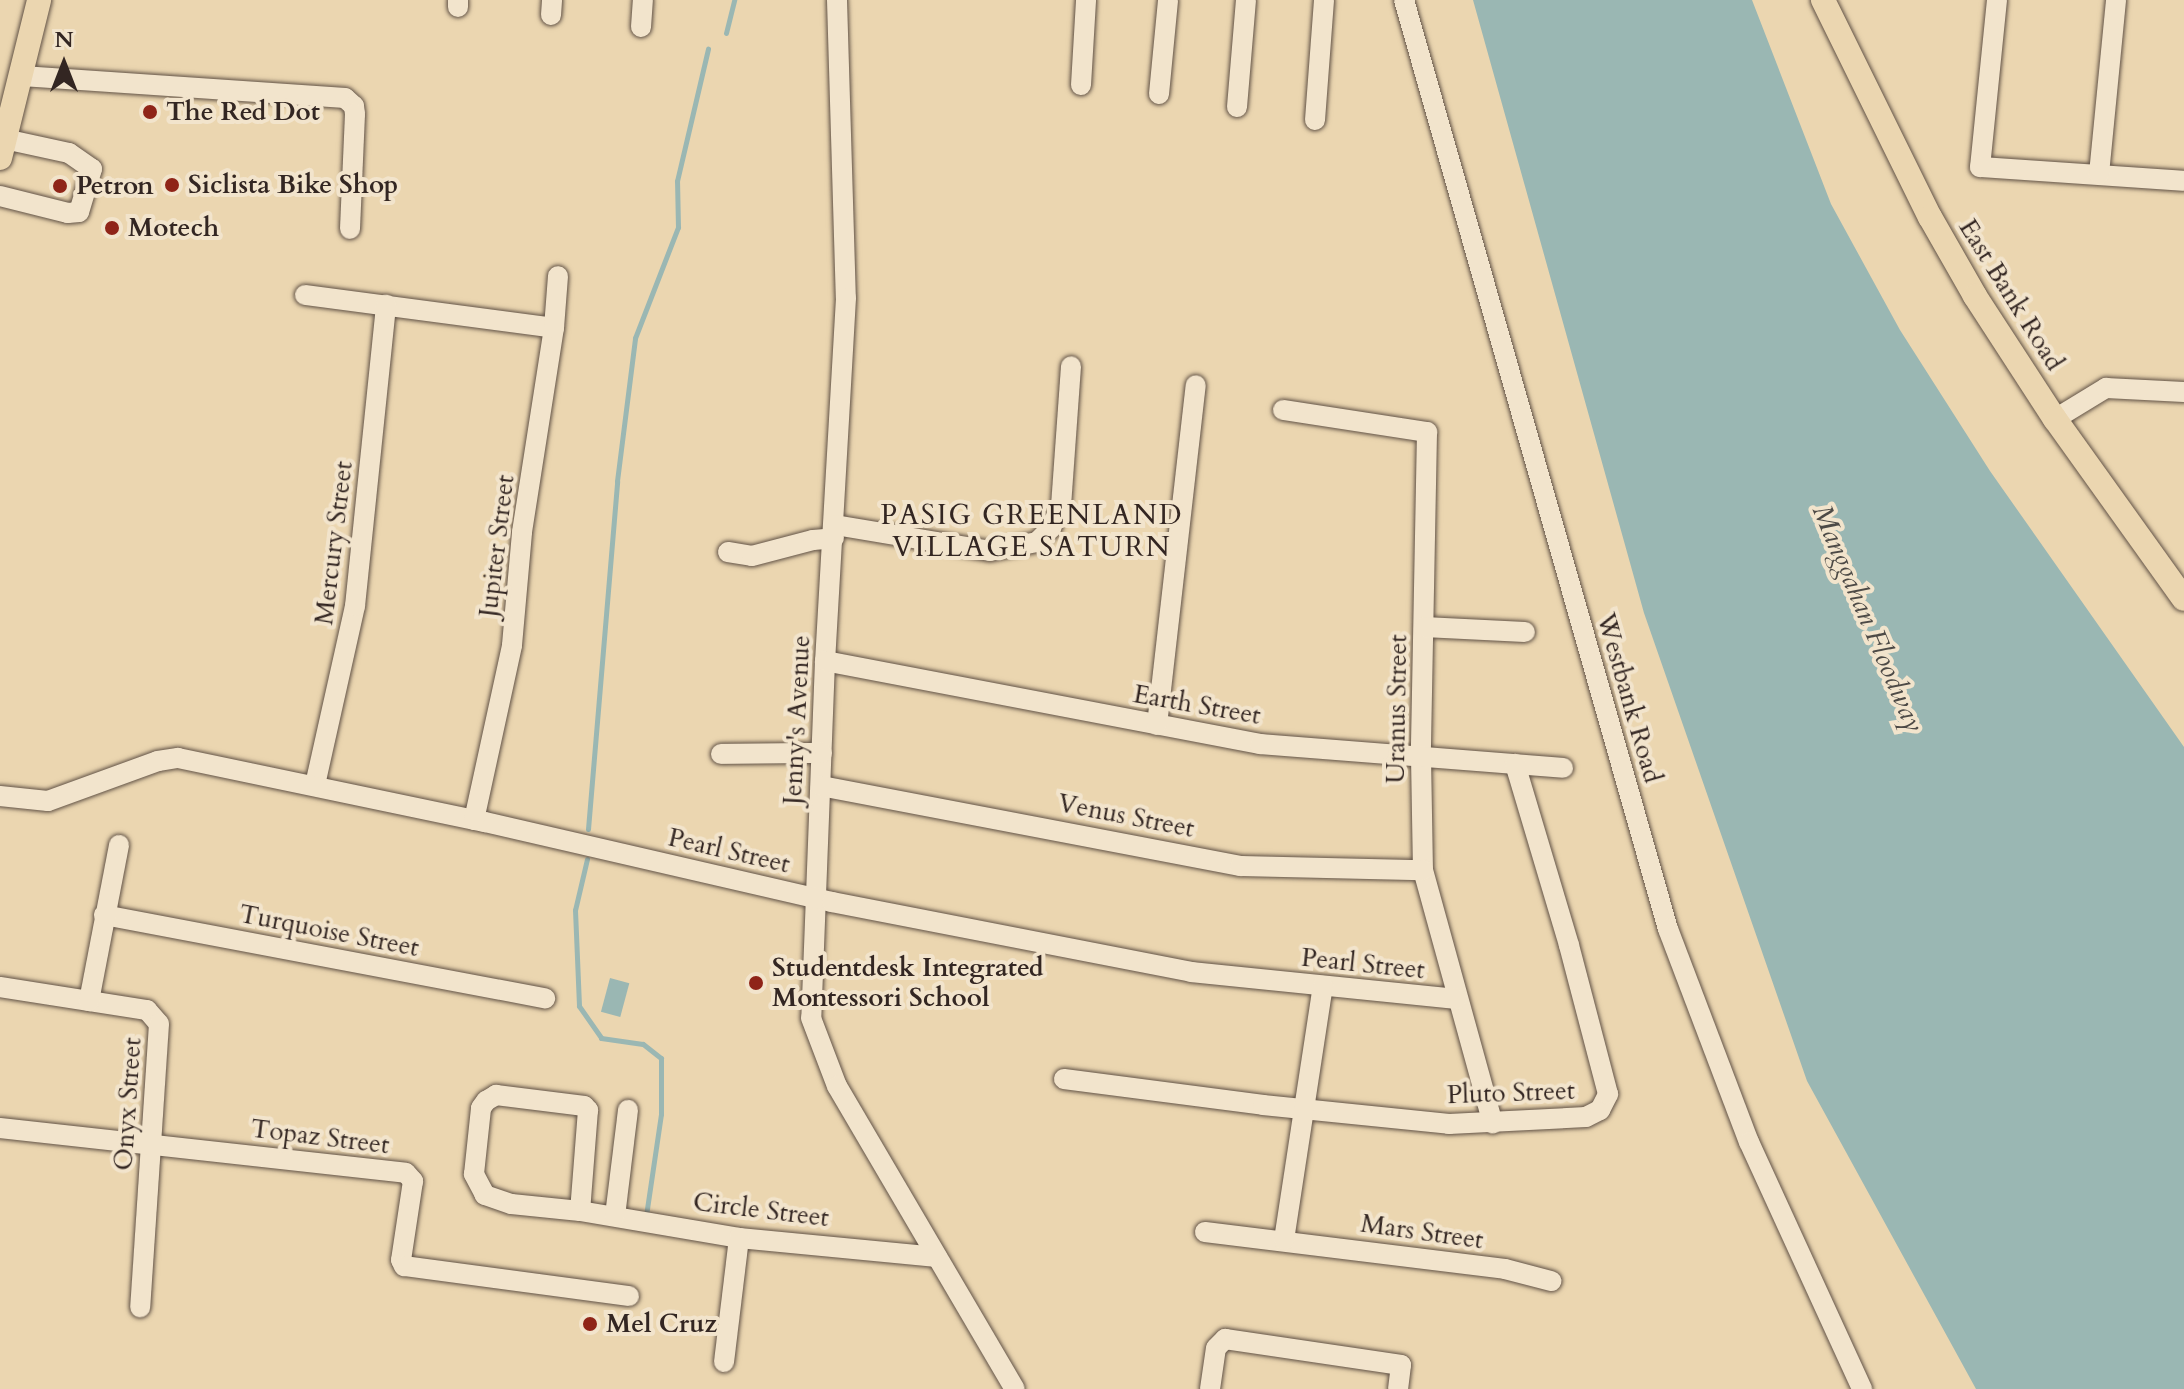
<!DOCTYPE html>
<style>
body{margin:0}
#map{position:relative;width:2184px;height:1389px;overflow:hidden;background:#ebd6b0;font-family:Cardo,serif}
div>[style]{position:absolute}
.water>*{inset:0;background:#9ab7b3;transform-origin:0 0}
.stream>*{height:5px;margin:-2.5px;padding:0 2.5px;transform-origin:2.5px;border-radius:2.5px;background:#9ab7b3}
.roads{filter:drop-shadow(0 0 2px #615246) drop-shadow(0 0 2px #615246)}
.minor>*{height:20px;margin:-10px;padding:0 10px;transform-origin:10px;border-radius:10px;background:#f2e4cc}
.major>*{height:24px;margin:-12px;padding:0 12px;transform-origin:12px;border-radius:12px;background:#ebd6b0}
.dots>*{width:22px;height:22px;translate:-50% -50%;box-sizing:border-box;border:4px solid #f2e4cc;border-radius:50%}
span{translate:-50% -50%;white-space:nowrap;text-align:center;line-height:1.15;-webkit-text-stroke:8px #f2e4cc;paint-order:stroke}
.poi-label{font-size:26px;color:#332622;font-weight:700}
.left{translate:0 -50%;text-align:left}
.street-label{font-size:26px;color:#332622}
.neighbourhood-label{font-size:28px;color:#332622;letter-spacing:2px}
.water-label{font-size:28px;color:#4d4a46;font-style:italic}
.north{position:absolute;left:24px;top:24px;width:80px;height:80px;-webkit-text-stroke:6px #f2e4cc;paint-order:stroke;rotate:0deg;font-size:22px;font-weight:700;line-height:32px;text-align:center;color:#332622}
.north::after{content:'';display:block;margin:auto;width:28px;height:36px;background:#332622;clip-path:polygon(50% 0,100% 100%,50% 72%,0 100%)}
</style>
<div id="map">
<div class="water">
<div style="clip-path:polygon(1473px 0,1752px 0,1831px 204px,1900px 330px,1990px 471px,2184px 747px,2184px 1389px,1976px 1389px,1807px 1081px,1644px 613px)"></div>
<div style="left:610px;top:978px;width:20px;height:35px;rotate:15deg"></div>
</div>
<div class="stream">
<div style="left:726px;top:33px;width:34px;rotate:-76deg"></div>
<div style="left:588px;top:829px;width:349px;rotate:-85.2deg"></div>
<div style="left:617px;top:481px;width:144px;rotate:-82.8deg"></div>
<div style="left:635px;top:338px;width:119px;rotate:-68.8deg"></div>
<div style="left:678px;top:227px;width:46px;rotate:-91.2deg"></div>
<div style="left:677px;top:181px;width:136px;rotate:-76.8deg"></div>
<div style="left:587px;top:859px;width:52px;rotate:103.2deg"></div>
<div style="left:575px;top:910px;width:96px;rotate:87.6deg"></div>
<div style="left:579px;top:1006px;width:39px;rotate:55deg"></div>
<div style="left:601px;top:1038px;width:42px;rotate:8.1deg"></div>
<div style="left:643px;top:1044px;width:23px;rotate:38deg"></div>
<div style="left:661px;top:1058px;width:56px;rotate:90deg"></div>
<div style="left:661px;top:1114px;width:102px;rotate:98.4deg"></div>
</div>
<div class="roads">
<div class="minor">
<div style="left:837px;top:0;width:298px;rotate:88.3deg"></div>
<div style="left:846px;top:298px;width:364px;rotate:93.3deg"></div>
<div style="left:825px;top:661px;width:357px;rotate:92.2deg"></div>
<div style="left:811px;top:1018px;width:73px;rotate:69.1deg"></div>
<div style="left:837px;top:1086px;width:351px;rotate:59.6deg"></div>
<div style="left:1404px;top:0;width:966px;rotate:74.14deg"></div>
<div style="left:1668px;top:929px;width:228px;rotate:69.2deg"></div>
<div style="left:1749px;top:1142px;width:272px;rotate:65.4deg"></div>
<div style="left:1997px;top:0;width:168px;rotate:95.8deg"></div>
<div style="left:1980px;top:167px;width:204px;rotate:3.9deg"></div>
<div style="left:458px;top:7px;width:7px;rotate:-90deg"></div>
<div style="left:551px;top:15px;width:15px;rotate:-86deg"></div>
<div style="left:641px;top:27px;width:27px;rotate:-86deg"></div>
<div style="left:22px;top:76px;width:324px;rotate:3.9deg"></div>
<div style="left:345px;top:98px;width:12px;rotate:42deg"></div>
<div style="left:354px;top:106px;width:8px;rotate:83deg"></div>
<div style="left:355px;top:114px;width:115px;rotate:92.5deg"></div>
<div style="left:1081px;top:85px;width:85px;rotate:-86.6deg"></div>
<div style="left:1159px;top:94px;width:94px;rotate:-84.5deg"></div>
<div style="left:1237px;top:107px;width:107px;rotate:-85.2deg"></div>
<div style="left:1315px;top:120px;width:120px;rotate:-85.7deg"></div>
<div style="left:2099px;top:174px;width:175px;rotate:-84.4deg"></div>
<div style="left:0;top:196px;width:70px;rotate:14deg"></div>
<div style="left:68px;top:213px;width:11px;rotate:-5deg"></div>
<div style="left:79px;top:212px;width:45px;rotate:-73.2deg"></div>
<div style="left:92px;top:169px;width:28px;rotate:-145deg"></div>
<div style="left:69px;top:153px;width:66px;rotate:-167.7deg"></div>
<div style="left:305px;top:295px;width:251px;rotate:7.5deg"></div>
<div style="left:1283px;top:410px;width:146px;rotate:8.7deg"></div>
<div style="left:1427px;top:432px;width:325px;rotate:91.1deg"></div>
<div style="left:1421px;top:757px;width:113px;rotate:89deg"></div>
<div style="left:1423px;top:870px;width:263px;rotate:74.6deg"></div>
<div style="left:2055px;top:419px;width:60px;rotate:-31.3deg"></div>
<div style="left:2106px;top:388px;width:78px;rotate:2.9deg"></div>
<div style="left:835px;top:525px;width:157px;rotate:9.5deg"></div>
<div style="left:990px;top:551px;width:48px;rotate:-10.8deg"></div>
<div style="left:1037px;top:542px;width:20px;rotate:-45deg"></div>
<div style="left:1051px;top:528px;width:24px;rotate:-66deg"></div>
<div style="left:1061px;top:506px;width:140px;rotate:-85.9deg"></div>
<div style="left:728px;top:552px;width:24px;rotate:9deg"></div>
<div style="left:752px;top:556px;width:63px;rotate:-14.7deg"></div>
<div style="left:813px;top:540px;width:21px;rotate:-5deg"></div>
<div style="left:1424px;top:627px;width:101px;rotate:2.8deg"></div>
<div style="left:825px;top:661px;width:443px;rotate:10.8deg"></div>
<div style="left:1260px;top:744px;width:304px;rotate:4.5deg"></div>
<div style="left:1157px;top:725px;width:342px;rotate:-83.5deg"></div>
<div style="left:721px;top:754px;width:101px;rotate:-0.6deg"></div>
<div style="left:315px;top:785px;width:183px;rotate:-77.4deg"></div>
<div style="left:355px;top:606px;width:303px;rotate:-84.1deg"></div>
<div style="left:821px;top:786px;width:427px;rotate:10.8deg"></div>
<div style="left:1240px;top:866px;width:183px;rotate:1.3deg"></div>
<div style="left:0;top:796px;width:48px;rotate:5.9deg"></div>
<div style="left:48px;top:801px;width:117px;rotate:-20deg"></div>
<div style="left:158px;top:761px;width:20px;rotate:-9deg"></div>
<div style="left:178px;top:758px;width:314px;rotate:11.8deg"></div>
<div style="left:485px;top:822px;width:356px;rotate:13deg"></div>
<div style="left:832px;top:902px;width:366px;rotate:11deg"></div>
<div style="left:1191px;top:972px;width:267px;rotate:5.8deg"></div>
<div style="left:474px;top:820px;width:179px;rotate:-77.7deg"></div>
<div style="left:512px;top:645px;width:113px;rotate:-84.9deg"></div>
<div style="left:522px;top:532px;width:206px;rotate:-81.1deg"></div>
<div style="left:554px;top:328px;width:52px;rotate:-85.6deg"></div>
<div style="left:104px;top:915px;width:449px;rotate:10.7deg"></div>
<div style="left:0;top:987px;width:149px;rotate:8.9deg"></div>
<div style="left:147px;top:1010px;width:18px;rotate:49deg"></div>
<div style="left:159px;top:1024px;width:284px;rotate:93.8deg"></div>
<div style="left:89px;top:1001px;width:159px;rotate:-79.1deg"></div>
<div style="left:1064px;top:1079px;width:201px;rotate:7.4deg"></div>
<div style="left:1263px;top:1105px;width:187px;rotate:5.8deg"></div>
<div style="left:1449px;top:1124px;width:137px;rotate:-2.9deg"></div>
<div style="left:1586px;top:1117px;width:16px;rotate:-27deg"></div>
<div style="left:1600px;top:1110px;width:18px;rotate:-63deg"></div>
<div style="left:1608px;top:1094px;width:154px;rotate:-104.7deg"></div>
<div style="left:1569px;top:945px;width:189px;rotate:-106.6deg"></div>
<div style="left:0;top:1128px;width:408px;rotate:6.3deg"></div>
<div style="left:406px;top:1173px;width:11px;rotate:49deg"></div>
<div style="left:413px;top:1181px;width:80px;rotate:98.6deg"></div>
<div style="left:401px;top:1260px;width:7px;rotate:63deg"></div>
<div style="left:404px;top:1266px;width:227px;rotate:7.6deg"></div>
<div style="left:580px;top:1211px;width:69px;rotate:-174.2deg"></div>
<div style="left:511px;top:1204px;width:28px;rotate:-161deg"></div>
<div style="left:485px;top:1195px;width:24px;rotate:-118deg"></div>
<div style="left:474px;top:1174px;width:66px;rotate:-83.9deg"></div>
<div style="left:481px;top:1108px;width:9px;rotate:-54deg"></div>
<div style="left:486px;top:1101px;width:12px;rotate:-31deg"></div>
<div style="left:496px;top:1095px;width:89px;rotate:7.1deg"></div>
<div style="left:584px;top:1106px;width:6px;rotate:45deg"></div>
<div style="left:588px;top:1110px;width:101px;rotate:94.5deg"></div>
<div style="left:580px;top:1211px;width:161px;rotate:9.6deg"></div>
<div style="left:739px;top:1238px;width:199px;rotate:5.5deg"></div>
<div style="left:615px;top:1216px;width:107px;rotate:-83deg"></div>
<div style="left:1205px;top:1232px;width:302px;rotate:7deg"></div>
<div style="left:1505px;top:1269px;width:48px;rotate:14.6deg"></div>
<div style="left:1284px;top:1240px;width:257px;rotate:-81.3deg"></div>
<div style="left:724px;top:1362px;width:125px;rotate:-83.1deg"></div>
<div style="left:1210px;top:1389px;width:41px;rotate:-81.7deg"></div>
<div style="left:1216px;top:1348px;width:13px;rotate:-45deg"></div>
<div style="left:1225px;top:1339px;width:178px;rotate:8.4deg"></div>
<div style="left:1401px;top:1365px;width:24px;rotate:97deg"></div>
</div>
<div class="major">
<div style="left:1823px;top:0;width:242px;rotate:63.8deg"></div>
<div style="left:1930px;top:217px;width:91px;rotate:60.3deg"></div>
<div style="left:1975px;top:296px;width:147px;rotate:57deg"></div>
<div style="left:2055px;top:419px;width:221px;rotate:54.4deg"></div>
<div style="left:0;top:158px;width:163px;rotate:-76.1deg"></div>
</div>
</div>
<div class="dots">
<div style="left:150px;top:112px;background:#8f2418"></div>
<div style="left:172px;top:185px;background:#8f2418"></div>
<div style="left:60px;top:186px;background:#8f2418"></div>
<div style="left:112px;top:228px;background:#8f2418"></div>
<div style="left:756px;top:983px;background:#8f2418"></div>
<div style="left:590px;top:1324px;background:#8f2418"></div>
</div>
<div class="poi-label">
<span class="left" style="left:166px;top:112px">The Red Dot</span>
<span class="left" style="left:188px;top:185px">Siclista Bike Shop</span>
<span class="left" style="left:76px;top:186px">Petron</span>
<span class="left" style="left:128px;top:228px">Motech</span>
<span class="left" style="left:772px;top:983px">Studentdesk Integrated<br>Montessori School</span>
<span class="left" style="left:606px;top:1324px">Mel Cruz</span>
</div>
<div class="street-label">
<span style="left:2011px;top:295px;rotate:58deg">East Bank Road</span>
<span style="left:334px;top:543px;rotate:-83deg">Mercury Street</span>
<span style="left:497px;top:546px;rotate:-83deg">Jupiter Street</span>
<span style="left:1629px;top:698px;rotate:74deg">Westbank Road</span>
<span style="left:1197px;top:705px;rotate:10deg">Earth Street</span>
<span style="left:1397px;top:709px;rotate:-89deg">Uranus Street</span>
<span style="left:797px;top:720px;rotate:-87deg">Jenny's Avenue</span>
<span style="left:1126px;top:816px;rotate:11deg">Venus Street</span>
<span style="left:729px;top:851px;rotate:13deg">Pearl Street</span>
<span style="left:329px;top:931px;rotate:11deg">Turquoise Street</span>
<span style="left:1363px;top:964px;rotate:6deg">Pearl Street</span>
<span style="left:1511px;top:1093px;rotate:-2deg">Pluto Street</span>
<span style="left:128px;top:1104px;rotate:-86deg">Onyx Street</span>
<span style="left:320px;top:1137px;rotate:7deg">Topaz Street</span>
<span style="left:761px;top:1210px;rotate:7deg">Circle Street</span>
<span style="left:1422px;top:1232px;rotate:8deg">Mars Street</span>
</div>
<div class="neighbourhood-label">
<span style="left:1032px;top:531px">PASIG GREENLAND<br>VILLAGE SATURN</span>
</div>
<div class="water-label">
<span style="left:1868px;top:618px;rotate:67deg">Manggahan Floodway</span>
</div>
<div class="north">N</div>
</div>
